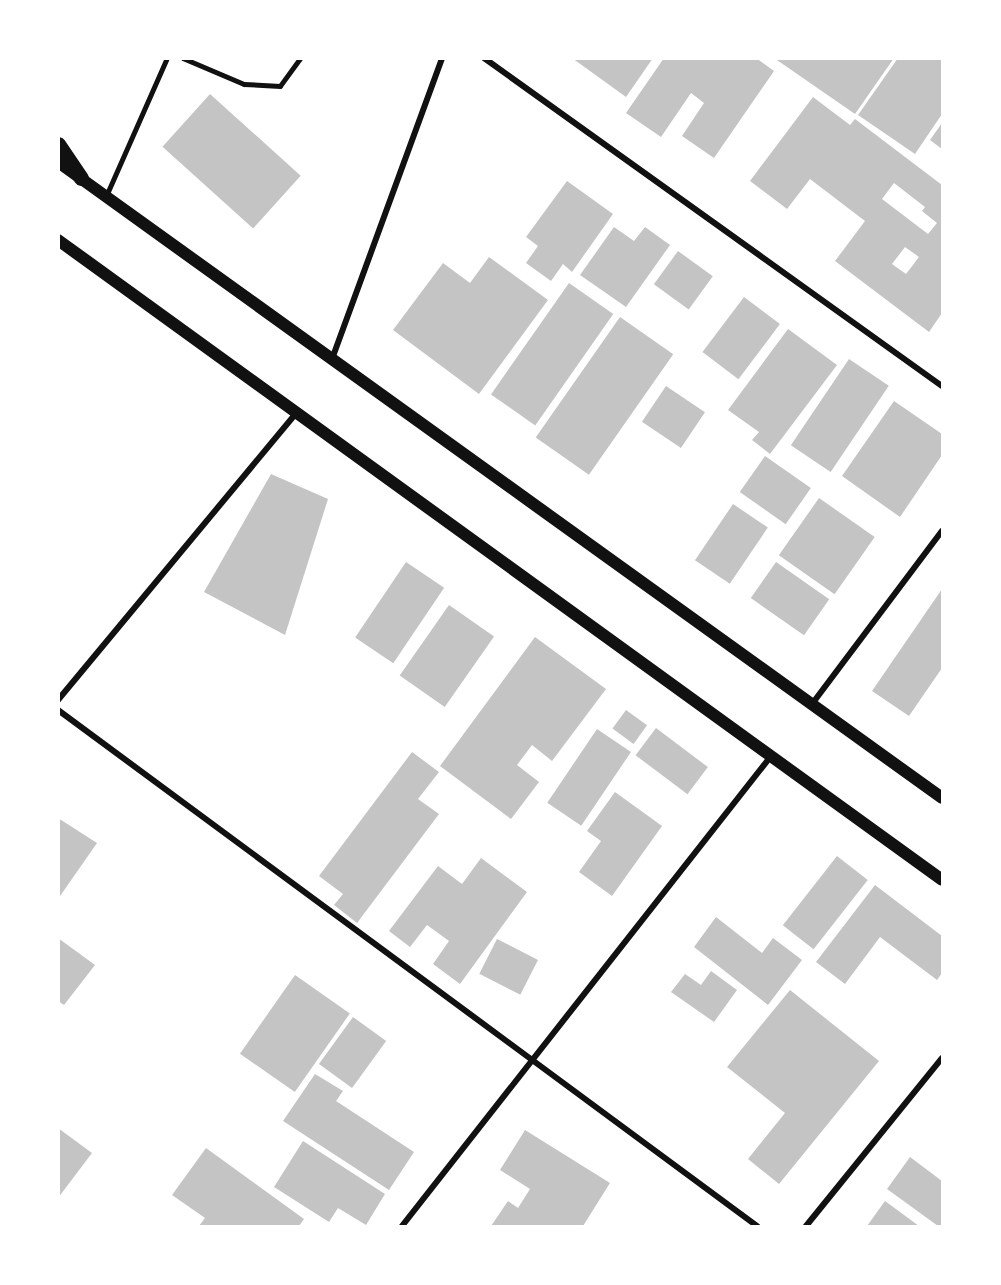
<!DOCTYPE html>
<style>
body{margin:0}
#map{position:relative;width:1001px;height:1285px;overflow:hidden;background:#fff;font-family:"Roboto Condensed",sans-serif}
div>[style]{position:absolute}
.building>*{inset:0;background:#c4c4c4;transform-origin:0 0}
.service>*{height:4.5px;margin:-2.25px;padding:0 2.25px;transform-origin:2.25px;border-radius:2.25px;background:#111}
.minor>*{height:6px;margin:-3px;padding:0 3px;transform-origin:3px;border-radius:3px;background:#111}
.secondary>*{height:12px;margin:-6px;padding:0 6px;transform-origin:6px;border-radius:6px;background:#111}
.primary>*{height:15px;margin:-7.5px;padding:0 7.5px;transform-origin:7.5px;border-radius:7.5px;background:#111}
span{translate:-50% -50%;white-space:nowrap;text-align:center;line-height:1.15;-webkit-text-stroke:5px #fff;paint-order:stroke}
.frame{position:absolute;inset:0;border:60px solid #fff;pointer-events:none}
</style>
<div id="map">
<div class="building">
<div style="clip-path:polygon(572px 58px,653px 58px,626px 97px)"></div>
<div style="clip-path:polygon(664px 58px,756px 58px,774px 71px,714px 158px,682px 136px,704px 103px,691px 93px,661px 137px,626px 113px)"></div>
<div style="clip-path:polygon(774px 58px,894px 58px,855px 114px)"></div>
<div style="clip-path:polygon(898px 58px,942px 58px,942px 114px,915px 154px,858px 115px)"></div>
<div style="left:210px;top:94px;width:122px;height:71px;rotate:42deg"></div>
<div style="clip-path:polygon(evenodd,813px 97px,850px 125px,855px 119px,942px 185px,942px 313px,929px 332px,835px 261px,865px 221px,810px 179px,787px 209px,750px 181px,813px 97px,894px 183px,925px 207px,922px 211px,937px 223px,928px 234px,882px 199px,894px 183px,813px 97px,905px 247px,919px 257px,906px 274px,892px 264px,905px 247px)"></div>
<div style="clip-path:polygon(942px 123px,942px 149px,930px 140px)"></div>
<div style="clip-path:polygon(567px 181px,613px 214px,572px 272px,563px 264px,551px 281px,526px 263px,538px 246px,526px 237px)"></div>
<div style="clip-path:polygon(614px 227px,634px 241px,645px 227px,670px 245px,626px 307px,580px 275px)"></div>
<div style="left:678px;top:251px;width:43px;height:41px;rotate:36deg"></div>
<div style="clip-path:polygon(489px 257px,548px 300px,479px 394px,393px 330px,443px 263px,470px 283px)"></div>
<div style="left:569px;top:283px;width:54px;height:136px;rotate:35deg"></div>
<div style="left:744px;top:297px;width:45px;height:69px;rotate:37deg"></div>
<div style="left:620px;top:317px;width:65px;height:147px;rotate:35deg"></div>
<div style="clip-path:polygon(788px 329px,837px 365px,770px 454px,752px 440px,759px 432px,728px 410px)"></div>
<div style="left:849px;top:359px;width:48px;height:104px;rotate:34deg"></div>
<div style="left:666px;top:386px;width:47px;height:43px;rotate:34deg"></div>
<div style="clip-path:polygon(894px 401px,942px 434px,942px 455px,900px 517px,842px 476px)"></div>
<div style="left:765px;top:456px;width:56px;height:44px;rotate:35deg"></div>
<div style="clip-path:polygon(271px 474px,328px 499px,285px 635px,204px 592px)"></div>
<div style="left:819px;top:498px;width:68px;height:70px;rotate:35deg"></div>
<div style="left:733px;top:504px;width:42px;height:68px;rotate:34deg"></div>
<div style="left:406px;top:562px;width:46px;height:91px;rotate:34deg"></div>
<div style="left:776px;top:562px;width:65px;height:44px;rotate:35deg"></div>
<div style="clip-path:polygon(942px 589px,942px 668px,909px 716px,872px 691px)"></div>
<div style="left:449px;top:605px;width:55px;height:86px;rotate:35deg"></div>
<div style="clip-path:polygon(535px 637px,606px 689px,552px 761px,532px 745px,517px 765px,539px 782px,511px 819px,440px 766px)"></div>
<div style="left:626px;top:710px;width:26px;height:23px;rotate:36deg"></div>
<div style="left:656px;top:728px;width:65px;height:34px;rotate:37deg"></div>
<div style="left:597px;top:729px;width:41px;height:89px;rotate:34deg"></div>
<div style="clip-path:polygon(412px 752px,439px 772px,418px 799px,439px 814px,357px 923px,334px 905px,343px 894px,319px 876px)"></div>
<div style="clip-path:polygon(615px 792px,662px 826px,612px 896px,579px 872px,601px 841px,587px 831px)"></div>
<div style="clip-path:polygon(58px 818px,97px 843px,58px 899px)"></div>
<div style="left:837px;top:856px;width:39px;height:88px;rotate:38deg"></div>
<div style="clip-path:polygon(481px 858px,527px 892px,460px 984px,433px 964px,449px 941px,427px 925px,410px 947px,389px 931px,438px 866px,462px 884px)"></div>
<div style="clip-path:polygon(875px 885px,942px 936px,942px 973px,937px 980px,880px 937px,845px 984px,816px 962px)"></div>
<div style="clip-path:polygon(716px 917px,762px 953px,773px 938px,802px 960px,768px 1005px,694px 947px)"></div>
<div style="clip-path:polygon(58px 938px,95px 965px,64px 1005px,58px 1001px)"></div>
<div style="left:497px;top:939px;width:46px;height:39px;rotate:27deg"></div>
<div style="clip-path:polygon(711px 971px,737px 990px,714px 1022px,671px 992px,685px 974px,701px 985px)"></div>
<div style="left:295px;top:975px;width:67px;height:96px;rotate:35deg"></div>
<div style="clip-path:polygon(790px 990px,879px 1061px,779px 1184px,748px 1159px,785px 1113px,727px 1067px)"></div>
<div style="left:353px;top:1017px;width:41px;height:58px;rotate:36deg"></div>
<div style="clip-path:polygon(315px 1074px,343px 1091px,336px 1101px,414px 1152px,389px 1190px,283px 1121px)"></div>
<div style="clip-path:polygon(58px 1128px,92px 1153px,58px 1198px)"></div>
<div style="clip-path:polygon(525px 1130px,610px 1183px,583px 1226px,491px 1226px,508px 1201px,518px 1208px,530px 1189px,500px 1170px)"></div>
<div style="clip-path:polygon(303px 1141px,385px 1194px,366px 1225px,338px 1208px,329px 1222px,274px 1187px)"></div>
<div style="clip-path:polygon(206px 1148px,304px 1219px,299px 1226px,199px 1226px,205px 1218px,172px 1195px)"></div>
<div style="clip-path:polygon(910px 1157px,942px 1181px,942px 1226px,938px 1226px,887px 1189px)"></div>
<div style="clip-path:polygon(885px 1201px,919px 1226px,867px 1226px)"></div>
</div>
<div class="service">
<div style="left:183px;top:58px;width:66px;rotate:23.1deg"></div>
<div style="left:244px;top:84px;width:36px;rotate:3deg"></div>
<div style="left:280px;top:86px;width:34px;rotate:-54deg"></div>
<div style="left:107px;top:194px;width:149px;rotate:-66.2deg"></div>
</div>
<div class="minor">
<div style="left:484px;top:58px;width:563px;rotate:35.61deg"></div>
<div style="left:332px;top:359px;width:320px;rotate:-69.9deg"></div>
<div style="left:58px;top:700px;width:373px;rotate:-50.3deg"></div>
<div style="left:812px;top:704px;width:216px;rotate:-53.1deg"></div>
<div style="left:58px;top:710px;width:869px;rotate:36.43deg"></div>
<div style="left:402px;top:1226px;width:598px;rotate:-51.86deg"></div>
<div style="left:806px;top:1226px;width:216px;rotate:-51deg"></div>
</div>
<div class="secondary">
<div style="left:58px;top:162px;width:1089px;rotate:35.73deg"></div>
<div style="left:58px;top:240px;width:1091px;rotate:35.9deg"></div>
</div>
<div class="primary">
<div style="left:58px;top:144px;width:41px;rotate:55.9deg"></div>
</div>
<div class="frame"></div>
</div>
